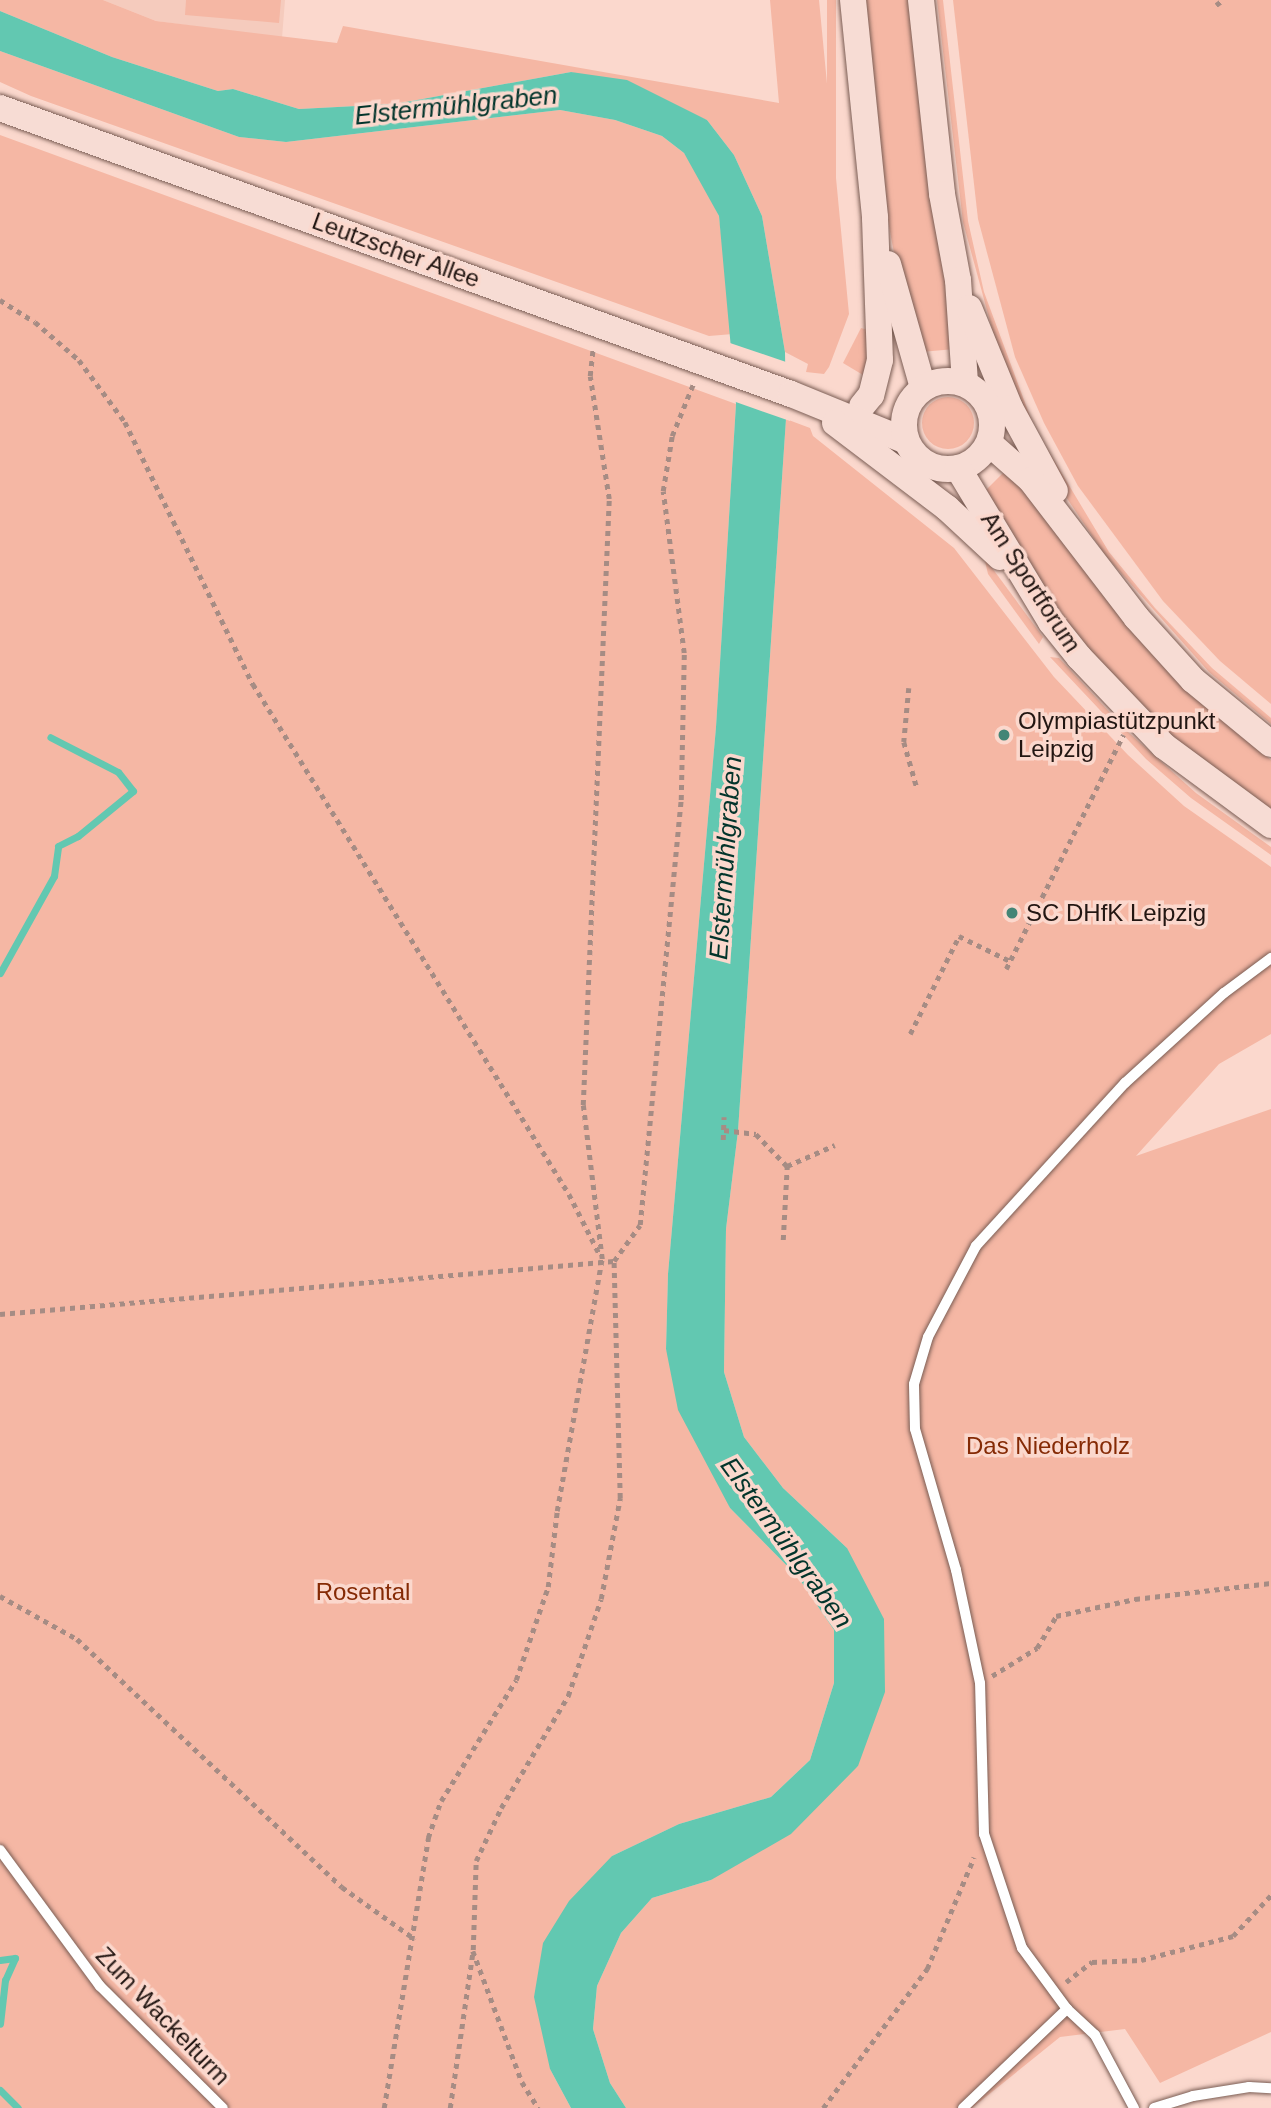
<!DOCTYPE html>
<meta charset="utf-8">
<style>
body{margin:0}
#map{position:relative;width:1271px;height:2108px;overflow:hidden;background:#fbd8cd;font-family:Arial,sans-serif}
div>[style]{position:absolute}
.built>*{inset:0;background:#f5cbbd}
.green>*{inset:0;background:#f5b7a4;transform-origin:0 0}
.round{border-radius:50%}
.water>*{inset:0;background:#62c8b1}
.pier>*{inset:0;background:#fbd8cd}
.stream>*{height:7px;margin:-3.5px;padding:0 3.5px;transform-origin:3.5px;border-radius:3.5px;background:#62c8b1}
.path>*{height:4.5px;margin-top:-2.25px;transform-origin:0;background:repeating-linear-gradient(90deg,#a68c84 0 5px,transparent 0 10px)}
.roads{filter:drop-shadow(0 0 2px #7a5d54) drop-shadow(0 0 2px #7a5d54)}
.service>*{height:10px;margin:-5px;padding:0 5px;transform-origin:5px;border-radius:5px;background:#fff}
.secondary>*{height:26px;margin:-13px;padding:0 13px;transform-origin:13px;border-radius:13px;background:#f7dcd4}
.secondary>.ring{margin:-13px;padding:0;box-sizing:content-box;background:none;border:26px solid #f7dcd4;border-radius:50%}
.dots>*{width:19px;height:19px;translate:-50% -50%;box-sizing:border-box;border:4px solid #fbd8cd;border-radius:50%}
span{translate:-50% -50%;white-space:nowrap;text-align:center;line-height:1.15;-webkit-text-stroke:7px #fbd8cd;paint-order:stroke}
.street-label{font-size:24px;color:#221612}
.poi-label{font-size:24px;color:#221612}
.left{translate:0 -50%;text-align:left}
.park-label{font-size:24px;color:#852a05}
.water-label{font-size:26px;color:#02342b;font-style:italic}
</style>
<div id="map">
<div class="built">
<div style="clip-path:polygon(103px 0,285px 0,282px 38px,156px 21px)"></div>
</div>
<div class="green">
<div style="clip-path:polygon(0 0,103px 0,156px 21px,337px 43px,343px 26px,779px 103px,770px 0,819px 0,849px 314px,829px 367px,824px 374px,806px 372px,808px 364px,785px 352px,762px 216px,734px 155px,707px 120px,571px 72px,395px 104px,299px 109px,233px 89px,218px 91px,112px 57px,0 11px)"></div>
<div style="clip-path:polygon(186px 0,281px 0,279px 23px,185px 15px)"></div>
<div style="left:827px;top:0;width:9px;height:314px"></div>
<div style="clip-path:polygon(862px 0,910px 0,955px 349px,921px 352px,895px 258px,884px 200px)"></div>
<div style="clip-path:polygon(937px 0,943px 0,968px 221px,984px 292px,1034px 427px,1109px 552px,1155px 608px,1212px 668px,1271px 718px,1271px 724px,1209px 672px,1105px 555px,1064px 494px,1001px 362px,963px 222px)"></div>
<div style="clip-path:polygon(953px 0,1271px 0,1271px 704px,1220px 661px,1163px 601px,1078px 486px,1044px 423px,1015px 357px,978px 219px)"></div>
<div style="clip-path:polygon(0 51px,239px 137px,286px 142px,560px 110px,615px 120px,662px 136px,684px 153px,700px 176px,719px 216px,733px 334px,709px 336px,31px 96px,0 82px)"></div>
<div style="clip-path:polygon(0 135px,736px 404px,716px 727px,668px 1274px,666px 1349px,730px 1508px,798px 1577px,834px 1630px,834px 1683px,810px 1760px,771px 1797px,679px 1824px,612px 1856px,550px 2069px,571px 2108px,0 2108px)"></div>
<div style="clip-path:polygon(861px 328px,868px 330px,869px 359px,863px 375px,843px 363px)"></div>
<div class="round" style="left:922px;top:397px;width:52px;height:52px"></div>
<div style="clip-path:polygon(786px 419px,810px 428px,813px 436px,954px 548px,1054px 677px,1128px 755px,1184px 806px,1271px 867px,1271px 1034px,1219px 1064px,1136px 1156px,1271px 1109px,1271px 2032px,1160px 2083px,1125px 2029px,1060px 2037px,972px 2108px,626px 2108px,610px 2083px,593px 2029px,597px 1986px,621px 1933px,652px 1898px,711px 1880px,858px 1766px,847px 1548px,783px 1488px,744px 1437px,724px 1372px,726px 1229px,738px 1131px)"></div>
<div style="clip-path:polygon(1007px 469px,1183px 685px,1271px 760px,1271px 815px,1172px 738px,1079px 639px,981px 495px)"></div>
<div style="clip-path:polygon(984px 557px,1043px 637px,1039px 644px,988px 574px)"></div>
<div style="clip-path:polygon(1050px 657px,1059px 658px,1128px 732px,1196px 793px,1271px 847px,1271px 855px,1191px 798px,1146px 759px)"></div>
</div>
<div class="water">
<div style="clip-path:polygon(0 11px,112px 57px,218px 91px,233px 89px,299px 109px,395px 104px,571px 72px,627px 80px,707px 120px,734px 155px,762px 216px,785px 352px,786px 419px,738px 1131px,726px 1229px,724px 1372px,744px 1437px,783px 1488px,847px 1548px,884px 1619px,885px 1692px,858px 1766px,791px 1834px,711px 1880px,652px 1898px,621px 1933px,597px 1986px,593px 2029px,610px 2083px,626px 2108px,571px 2108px,550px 2069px,534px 1997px,543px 1943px,569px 1901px,612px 1856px,679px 1824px,771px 1797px,810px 1760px,834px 1683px,834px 1630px,798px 1577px,730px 1508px,678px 1410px,666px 1349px,668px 1274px,716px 727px,736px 404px,719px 216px,684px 153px,662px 136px,615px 120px,560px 110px,286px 142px,239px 137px,0 51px)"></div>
</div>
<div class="pier">
<div style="clip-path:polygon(730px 343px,789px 363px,790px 421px,733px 401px)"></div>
</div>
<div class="stream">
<div style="left:0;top:973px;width:111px;rotate:-60.9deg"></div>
<div style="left:54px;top:876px;width:30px;rotate:-82deg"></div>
<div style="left:58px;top:846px;width:22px;rotate:-27deg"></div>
<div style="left:78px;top:836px;width:71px;rotate:-39.3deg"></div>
<div style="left:133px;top:791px;width:24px;rotate:-128deg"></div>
<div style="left:118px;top:772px;width:76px;rotate:-152.8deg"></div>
<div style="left:0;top:1960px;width:15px;rotate:-8deg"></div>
<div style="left:15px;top:1958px;width:24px;rotate:114deg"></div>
<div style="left:5px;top:1980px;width:44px;rotate:96.5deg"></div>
<div style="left:0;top:2090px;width:25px;rotate:45deg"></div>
</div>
<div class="path">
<div style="left:1216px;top:5px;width:9px;rotate:-36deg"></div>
<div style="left:0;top:300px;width:41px;rotate:32.2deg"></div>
<div style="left:35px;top:322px;width:58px;rotate:40.8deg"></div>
<div style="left:79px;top:360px;width:77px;rotate:53.4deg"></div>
<div style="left:125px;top:422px;width:292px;rotate:64deg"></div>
<div style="left:253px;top:684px;width:600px;rotate:58.22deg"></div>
<div style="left:569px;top:1194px;width:68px;rotate:63.1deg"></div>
<div style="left:909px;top:688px;width:54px;rotate:95.3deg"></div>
<div style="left:904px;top:742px;width:48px;rotate:74.2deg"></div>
<div style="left:1006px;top:969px;width:262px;rotate:-63.4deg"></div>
<div style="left:910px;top:1034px;width:110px;rotate:-63.4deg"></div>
<div style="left:959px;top:936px;width:57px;rotate:26.1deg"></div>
<div style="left:724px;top:1130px;width:32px;rotate:7deg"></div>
<div style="left:756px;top:1134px;width:45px;rotate:45.9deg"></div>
<div style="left:723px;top:1140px;width:23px;rotate:-88deg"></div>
<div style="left:783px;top:1240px;width:74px;rotate:-86.9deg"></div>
<div style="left:787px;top:1166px;width:52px;rotate:-23.6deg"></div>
<div style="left:0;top:1314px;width:616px;rotate:-4.93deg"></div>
<div style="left:0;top:1596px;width:88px;rotate:29.2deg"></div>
<div style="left:77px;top:1639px;width:363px;rotate:43.1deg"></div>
<div style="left:342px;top:1887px;width:90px;rotate:35.5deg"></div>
<div style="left:992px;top:1676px;width:53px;rotate:-31.9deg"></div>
<div style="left:1037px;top:1648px;width:37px;rotate:-59deg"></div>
<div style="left:1056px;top:1616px;width:81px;rotate:-12.1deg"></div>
<div style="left:1135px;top:1599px;width:137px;rotate:-6.7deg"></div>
<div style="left:473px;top:1951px;width:140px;rotate:69.5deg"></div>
<div style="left:522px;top:2082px;width:31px;rotate:58deg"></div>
<div style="left:1066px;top:1982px;width:33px;rotate:-38deg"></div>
<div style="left:1092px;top:1962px;width:49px;rotate:-2.3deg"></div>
<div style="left:1141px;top:1960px;width:95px;rotate:-14.6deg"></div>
<div style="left:1233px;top:1936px;width:56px;rotate:-47.2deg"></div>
<div style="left:384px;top:2108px;width:274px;rotate:-80.7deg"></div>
<div style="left:428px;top:1838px;width:39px;rotate:-71deg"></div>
<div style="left:441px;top:1801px;width:142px;rotate:-58.2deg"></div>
<div style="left:516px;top:1680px;width:98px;rotate:-71deg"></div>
<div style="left:548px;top:1587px;width:77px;rotate:-83.2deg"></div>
<div style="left:557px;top:1511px;width:256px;rotate:-79.9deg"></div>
<div style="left:602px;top:1259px;width:155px;rotate:-97deg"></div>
<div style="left:583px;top:1105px;width:607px;rotate:-87.54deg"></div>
<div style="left:609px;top:499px;width:124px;rotate:-98.8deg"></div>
<div style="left:590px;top:376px;width:28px;rotate:-84deg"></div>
<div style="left:450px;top:2108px;width:160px;rotate:-81.7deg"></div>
<div style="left:473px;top:1950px;width:89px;rotate:-88.1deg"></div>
<div style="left:476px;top:1861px;width:59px;rotate:-64.7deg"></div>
<div style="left:501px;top:1808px;width:131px;rotate:-59.1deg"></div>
<div style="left:568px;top:1696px;width:102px;rotate:-71.2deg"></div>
<div style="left:601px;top:1599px;width:103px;rotate:-79.3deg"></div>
<div style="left:620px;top:1498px;width:237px;rotate:-91.5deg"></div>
<div style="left:614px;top:1261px;width:44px;rotate:-54.2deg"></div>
<div style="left:640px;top:1225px;width:427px;rotate:-84.5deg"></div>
<div style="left:681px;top:800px;width:147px;rotate:-88.8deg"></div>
<div style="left:684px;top:653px;width:163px;rotate:-97.4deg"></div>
<div style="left:663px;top:491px;width:56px;rotate:-80.7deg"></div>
<div style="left:672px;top:436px;width:58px;rotate:-67.8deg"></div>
<div style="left:823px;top:2108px;width:174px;rotate:-53.2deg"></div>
<div style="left:927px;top:1969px;width:121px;rotate:-67.2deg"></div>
</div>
<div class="roads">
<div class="service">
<div style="left:0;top:1850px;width:169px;rotate:53.7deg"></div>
<div style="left:100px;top:1986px;width:173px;rotate:44.8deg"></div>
<div style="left:963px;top:2108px;width:144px;rotate:-43.6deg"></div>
<div style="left:1134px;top:2108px;width:83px;rotate:-118.1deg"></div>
<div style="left:1095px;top:2035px;width:38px;rotate:-137deg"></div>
<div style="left:1067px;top:2009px;width:76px;rotate:-126.4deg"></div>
<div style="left:1022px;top:1948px;width:120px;rotate:-108.4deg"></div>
<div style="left:984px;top:1834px;width:151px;rotate:-91.5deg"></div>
<div style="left:980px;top:1683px;width:116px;rotate:-102deg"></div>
<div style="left:956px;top:1570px;width:147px;rotate:-106.2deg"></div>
<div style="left:915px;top:1429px;width:45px;rotate:-91.3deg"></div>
<div style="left:914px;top:1384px;width:49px;rotate:-73.4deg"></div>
<div style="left:928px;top:1337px;width:103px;rotate:-62.2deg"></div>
<div style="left:976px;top:1246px;width:221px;rotate:-47.6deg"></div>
<div style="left:1125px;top:1083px;width:134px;rotate:-42.3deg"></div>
<div style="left:1224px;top:993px;width:59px;rotate:-36.7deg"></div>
<div style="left:1154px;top:2108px;width:41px;rotate:-17.1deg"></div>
<div style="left:1193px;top:2096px;width:57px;rotate:-9.1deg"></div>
<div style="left:1249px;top:2087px;width:22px;rotate:3deg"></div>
</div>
<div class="secondary">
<div style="left:853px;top:0;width:219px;rotate:84.2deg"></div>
<div style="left:875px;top:218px;width:142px;rotate:88deg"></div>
<div style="left:880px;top:360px;width:36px;rotate:104deg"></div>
<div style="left:871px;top:395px;width:14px;rotate:129deg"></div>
<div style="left:921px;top:0;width:195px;rotate:83.8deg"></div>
<div style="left:942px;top:194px;width:87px;rotate:79.5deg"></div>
<div style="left:958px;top:280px;width:104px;rotate:86.1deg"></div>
<div style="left:0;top:108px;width:841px;rotate:19.88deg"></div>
<div style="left:791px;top:394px;width:124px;rotate:22.2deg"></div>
<div style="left:888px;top:264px;width:129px;rotate:74.2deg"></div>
<div style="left:969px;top:308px;width:108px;rotate:67.7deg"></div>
<div style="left:1010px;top:408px;width:94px;rotate:61.5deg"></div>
<div class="ring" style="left:904px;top:381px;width:62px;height:62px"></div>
<div style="left:835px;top:423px;width:141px;rotate:37.2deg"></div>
<div style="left:947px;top:508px;width:72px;rotate:42.8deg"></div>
<div style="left:989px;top:443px;width:56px;rotate:41.4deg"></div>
<div style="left:1031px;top:480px;width:173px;rotate:52.5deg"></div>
<div style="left:1136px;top:617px;width:85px;rotate:47.9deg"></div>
<div style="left:1193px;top:680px;width:101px;rotate:39.4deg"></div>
<div style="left:958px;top:468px;width:180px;rotate:58.9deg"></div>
<div style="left:1051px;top:622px;width:45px;rotate:51.3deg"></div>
<div style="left:1079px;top:657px;width:123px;rotate:46.3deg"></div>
<div style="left:1164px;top:746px;width:133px;rotate:36.4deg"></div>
</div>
</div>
<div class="dots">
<div style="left:1004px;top:735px;background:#438576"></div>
<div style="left:1012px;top:913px;background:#438576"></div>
</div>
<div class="street-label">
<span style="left:396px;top:250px;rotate:20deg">Leutzscher Allee</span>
<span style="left:1031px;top:582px;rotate:57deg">Am Sportforum</span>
<span style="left:163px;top:2016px;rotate:46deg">Zum Wackelturm</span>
</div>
<div class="poi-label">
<span class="left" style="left:1018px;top:735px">Olympiastützpunkt<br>Leipzig</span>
<span class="left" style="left:1026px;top:913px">SC DHfK Leipzig</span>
</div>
<div class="park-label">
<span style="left:1048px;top:1446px">Das Niederholz</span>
<span style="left:363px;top:1592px">Rosental</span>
</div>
<div class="water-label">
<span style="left:456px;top:106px;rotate:-6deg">Elstermühlgraben</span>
<span style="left:726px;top:858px;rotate:-86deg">Elstermühlgraben</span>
<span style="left:786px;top:1543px;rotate:54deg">Elstermühlgraben</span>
</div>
</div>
